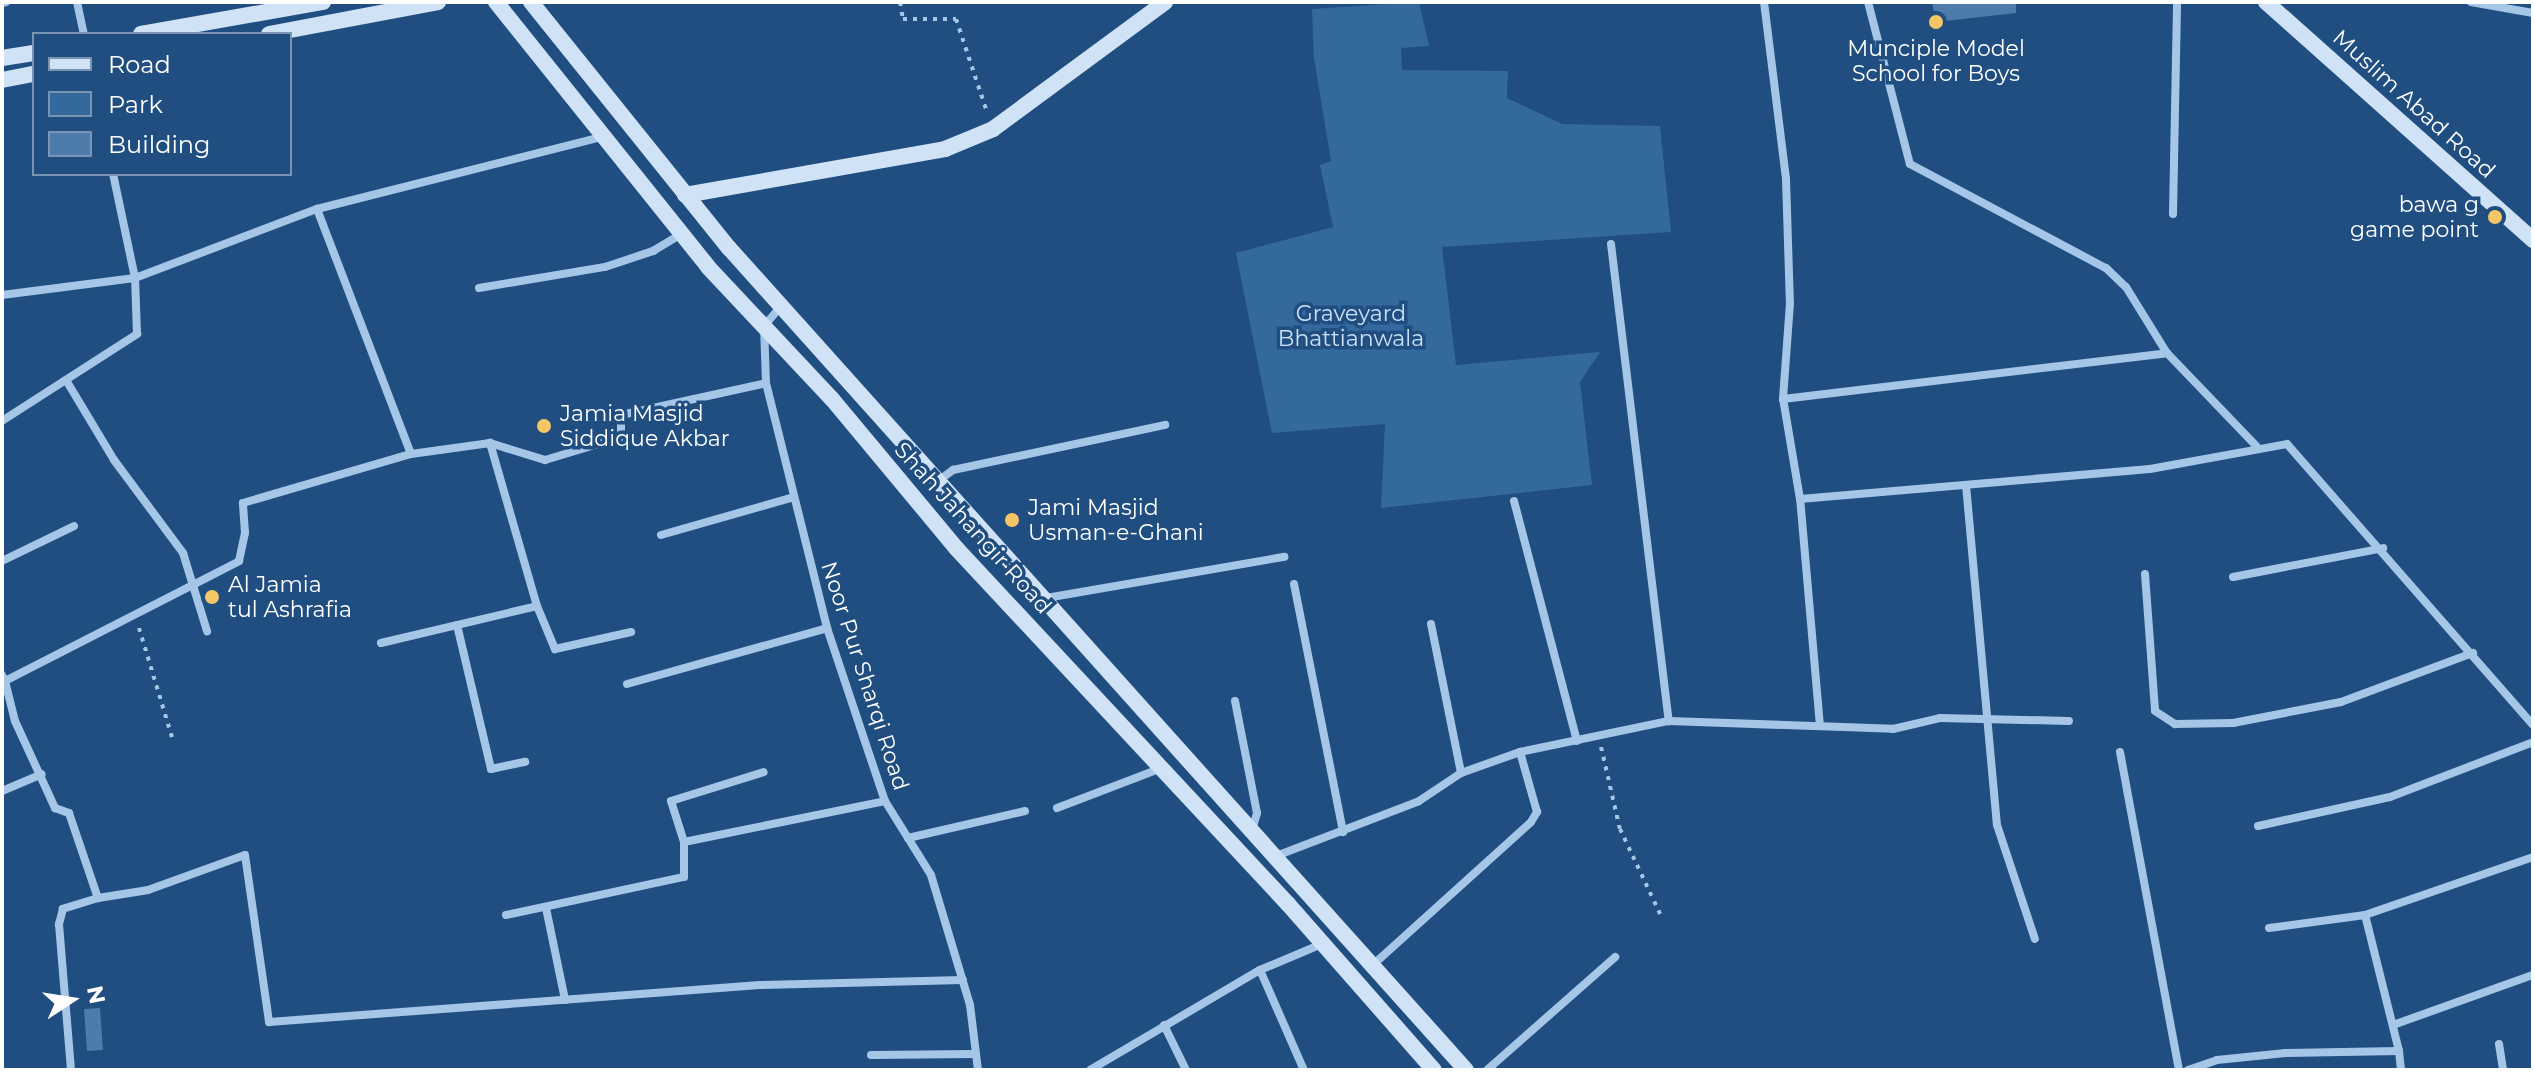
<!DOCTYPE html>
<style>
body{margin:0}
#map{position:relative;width:2535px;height:1072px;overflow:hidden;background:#204e80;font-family:Montserrat,sans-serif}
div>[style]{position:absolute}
.green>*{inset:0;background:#34699e}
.building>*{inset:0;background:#4d7bac;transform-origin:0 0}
.path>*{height:4px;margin-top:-2px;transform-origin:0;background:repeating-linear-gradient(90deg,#a6c6e8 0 4px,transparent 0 10px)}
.street>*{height:8px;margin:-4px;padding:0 4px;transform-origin:4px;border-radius:4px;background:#a6c6e8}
.secondary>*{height:16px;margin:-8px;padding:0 8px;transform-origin:8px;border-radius:8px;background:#d0e2f6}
.dots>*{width:22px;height:22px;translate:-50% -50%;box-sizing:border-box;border:4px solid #204e80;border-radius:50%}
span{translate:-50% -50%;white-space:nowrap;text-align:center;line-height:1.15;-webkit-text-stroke:7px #204e80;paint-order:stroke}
.poi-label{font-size:22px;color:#fff}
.right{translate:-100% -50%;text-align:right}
.left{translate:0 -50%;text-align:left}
.street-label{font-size:22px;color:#fff}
.park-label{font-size:22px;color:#c9e0f6}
.frame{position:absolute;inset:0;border:4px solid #fff;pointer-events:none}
.legend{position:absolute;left:32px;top:32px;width:260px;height:144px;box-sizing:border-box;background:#204e80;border:2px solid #7995b3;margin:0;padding:10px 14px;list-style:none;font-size:24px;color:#fff}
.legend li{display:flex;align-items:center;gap:16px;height:40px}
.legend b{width:40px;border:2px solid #7995b3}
.north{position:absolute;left:32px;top:960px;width:80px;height:80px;-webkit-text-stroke:6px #204e80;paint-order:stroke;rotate:78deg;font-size:22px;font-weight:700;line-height:32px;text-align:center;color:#fff}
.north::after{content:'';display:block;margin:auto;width:28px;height:36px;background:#fff;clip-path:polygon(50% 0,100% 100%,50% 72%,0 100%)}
</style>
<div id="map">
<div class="green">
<div style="clip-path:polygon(1419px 2px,1429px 46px,1401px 48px,1402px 70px,1508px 71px,1507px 98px,1562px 124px,1660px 126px,1671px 232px,1442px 247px,1456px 365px,1600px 352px,1580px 382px,1592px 485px,1381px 508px,1385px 424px,1272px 433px,1236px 253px,1333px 227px,1320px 165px,1331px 161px,1314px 58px,1312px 9px)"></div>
</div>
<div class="building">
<div style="clip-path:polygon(1932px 2px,2016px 2px,2016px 13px,1936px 22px)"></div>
<div style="left:100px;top:1008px;width:42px;height:16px;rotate:86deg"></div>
</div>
<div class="path">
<div style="left:900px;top:2px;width:17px;rotate:80deg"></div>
<div style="left:903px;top:19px;width:53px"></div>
<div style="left:956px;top:19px;width:98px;rotate:71.6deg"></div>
<div style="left:139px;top:628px;width:114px;rotate:73.2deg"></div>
<div style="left:1601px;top:747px;width:84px;rotate:77deg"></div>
<div style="left:1620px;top:829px;width:98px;rotate:64.7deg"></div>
</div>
<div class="street">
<div style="left:77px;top:2px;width:33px;rotate:78deg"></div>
<div style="left:1764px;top:2px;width:178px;rotate:82.9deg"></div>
<div style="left:1786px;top:179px;width:124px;rotate:88.2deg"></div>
<div style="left:1790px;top:303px;width:96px;rotate:94.2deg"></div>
<div style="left:1868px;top:2px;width:167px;rotate:75.5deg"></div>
<div style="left:1910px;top:164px;width:222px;rotate:28deg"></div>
<div style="left:2106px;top:268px;width:28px;rotate:44deg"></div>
<div style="left:2126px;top:287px;width:78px;rotate:58.2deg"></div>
<div style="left:2471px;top:2px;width:63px;rotate:10.1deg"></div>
<div style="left:2px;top:3px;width:4px;rotate:-14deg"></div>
<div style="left:2173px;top:214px;width:212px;rotate:-88.9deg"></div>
<div style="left:1611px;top:244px;width:481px;rotate:83.1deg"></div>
<div style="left:479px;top:288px;width:128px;rotate:-9.5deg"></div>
<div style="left:605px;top:267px;width:51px;rotate:-18.4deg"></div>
<div style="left:653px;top:251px;width:33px;rotate:-31deg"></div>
<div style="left:2px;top:295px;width:134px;rotate:-7.3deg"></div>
<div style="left:135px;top:278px;width:195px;rotate:-20.8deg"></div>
<div style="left:317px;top:209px;width:294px;rotate:-14.2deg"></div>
<div style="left:781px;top:306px;width:26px;rotate:130deg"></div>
<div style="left:764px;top:326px;width:57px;rotate:88deg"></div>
<div style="left:766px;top:383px;width:252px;rotate:76deg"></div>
<div style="left:827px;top:628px;width:182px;rotate:71.5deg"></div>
<div style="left:885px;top:801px;width:87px;rotate:58.1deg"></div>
<div style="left:931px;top:875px;width:136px;rotate:73.3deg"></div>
<div style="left:970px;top:1005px;width:65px;rotate:83deg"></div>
<div style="left:66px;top:380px;width:93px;rotate:59deg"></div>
<div style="left:114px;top:460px;width:116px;rotate:53.4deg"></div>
<div style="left:183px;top:553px;width:82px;rotate:72.9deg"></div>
<div style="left:2px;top:421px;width:161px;rotate:-32.8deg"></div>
<div style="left:137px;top:334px;width:56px;rotate:-92deg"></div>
<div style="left:135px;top:278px;width:106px;rotate:-101.9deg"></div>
<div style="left:411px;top:454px;width:80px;rotate:-7.9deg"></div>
<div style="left:490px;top:443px;width:58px;rotate:17.2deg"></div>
<div style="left:545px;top:460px;width:79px;rotate:-16.8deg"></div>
<div style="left:621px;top:437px;width:22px;rotate:-90deg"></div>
<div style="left:621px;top:415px;width:148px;rotate:-12.4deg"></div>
<div style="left:938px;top:481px;width:19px;rotate:-36deg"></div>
<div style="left:953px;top:470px;width:217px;rotate:-12deg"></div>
<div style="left:1966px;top:485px;width:341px;rotate:84.8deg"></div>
<div style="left:1997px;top:825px;width:120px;rotate:71.6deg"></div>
<div style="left:1800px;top:499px;width:101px;rotate:-99.6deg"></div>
<div style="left:1783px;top:399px;width:387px;rotate:-6.8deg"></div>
<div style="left:2167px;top:353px;width:130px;rotate:46.2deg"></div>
<div style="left:1514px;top:501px;width:248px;rotate:75.3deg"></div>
<div style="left:661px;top:535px;width:138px;rotate:-15.9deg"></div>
<div style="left:2px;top:561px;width:80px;rotate:-25.9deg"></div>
<div style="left:2145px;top:574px;width:137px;rotate:85.8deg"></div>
<div style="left:2155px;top:711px;width:24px;rotate:33deg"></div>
<div style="left:2175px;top:724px;width:58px;rotate:-1deg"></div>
<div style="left:2233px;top:723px;width:110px;rotate:-11deg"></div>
<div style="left:2341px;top:702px;width:141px;rotate:-20.4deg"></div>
<div style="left:2233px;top:577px;width:153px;rotate:-10.9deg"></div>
<div style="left:1294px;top:584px;width:253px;rotate:78.8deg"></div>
<div style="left:1046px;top:598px;width:242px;rotate:-9.8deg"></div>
<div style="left:537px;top:606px;width:47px;rotate:67.3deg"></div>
<div style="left:555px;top:649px;width:78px;rotate:-12.6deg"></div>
<div style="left:1431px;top:624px;width:152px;rotate:78.6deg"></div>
<div style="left:457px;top:625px;width:148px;rotate:76.7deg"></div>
<div style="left:491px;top:769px;width:35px;rotate:-12deg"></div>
<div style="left:381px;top:643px;width:160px;rotate:-13.3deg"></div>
<div style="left:537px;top:606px;width:170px;rotate:-106.1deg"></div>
<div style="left:2px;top:675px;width:7px;rotate:63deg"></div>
<div style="left:5px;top:681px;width:263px;rotate:-27.1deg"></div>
<div style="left:239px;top:561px;width:29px;rotate:-78deg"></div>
<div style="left:245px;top:533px;width:30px;rotate:-94deg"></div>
<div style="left:243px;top:503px;width:175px;rotate:-16.3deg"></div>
<div style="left:411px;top:454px;width:262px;rotate:-111deg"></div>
<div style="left:5px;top:681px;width:41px;rotate:76deg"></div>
<div style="left:15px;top:721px;width:96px;rotate:65.3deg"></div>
<div style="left:55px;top:808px;width:15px;rotate:20deg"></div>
<div style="left:69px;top:813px;width:90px;rotate:71.2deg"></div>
<div style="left:98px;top:898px;width:37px;rotate:163deg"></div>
<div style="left:63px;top:909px;width:16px;rotate:105deg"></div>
<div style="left:59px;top:924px;width:146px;rotate:85.3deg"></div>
<div style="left:627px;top:684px;width:208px;rotate:-15.6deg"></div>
<div style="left:1235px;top:701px;width:114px;rotate:78.9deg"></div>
<div style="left:1257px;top:813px;width:15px;rotate:106deg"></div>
<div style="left:1820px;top:726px;width:228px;rotate:-95deg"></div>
<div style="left:1800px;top:499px;width:351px;rotate:-4.9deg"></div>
<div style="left:2150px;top:469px;width:139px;rotate:-10.3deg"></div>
<div style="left:2287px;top:444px;width:373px;rotate:48.8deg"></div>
<div style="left:2120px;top:752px;width:323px;rotate:79.5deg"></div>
<div style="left:2px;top:791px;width:43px;rotate:-23deg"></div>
<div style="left:1057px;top:808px;width:112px;rotate:-20.9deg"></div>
<div style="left:2258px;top:826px;width:135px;rotate:-12.4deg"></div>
<div style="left:2390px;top:797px;width:153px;rotate:-21deg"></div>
<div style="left:908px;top:838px;width:120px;rotate:-13deg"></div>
<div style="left:684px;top:842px;width:205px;rotate:-11.5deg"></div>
<div style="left:1276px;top:856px;width:153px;rotate:-21deg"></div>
<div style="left:1419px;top:801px;width:50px;rotate:-33.7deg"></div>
<div style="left:1461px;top:773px;width:63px;rotate:-19.6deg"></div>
<div style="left:1520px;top:752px;width:152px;rotate:-11.8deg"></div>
<div style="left:1669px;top:721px;width:224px;rotate:2deg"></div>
<div style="left:1893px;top:729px;width:48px;rotate:-13.2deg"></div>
<div style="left:1940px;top:718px;width:129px;rotate:1.3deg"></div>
<div style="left:98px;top:898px;width:51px;rotate:-9.1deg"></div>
<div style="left:148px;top:890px;width:103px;rotate:-19.8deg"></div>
<div style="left:245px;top:855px;width:169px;rotate:81.8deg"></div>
<div style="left:269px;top:1022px;width:492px;rotate:-4.3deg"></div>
<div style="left:760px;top:985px;width:203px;rotate:-1.4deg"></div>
<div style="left:546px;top:908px;width:94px;rotate:78.3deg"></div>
<div style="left:506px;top:915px;width:182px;rotate:-12.1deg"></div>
<div style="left:684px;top:877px;width:35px;rotate:-90deg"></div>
<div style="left:684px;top:842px;width:43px;rotate:-107.6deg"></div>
<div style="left:671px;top:801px;width:97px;rotate:-17.3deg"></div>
<div style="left:2269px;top:928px;width:97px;rotate:-7.7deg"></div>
<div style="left:2365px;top:915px;width:178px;rotate:-19deg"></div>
<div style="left:1375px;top:963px;width:210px;rotate:-42.1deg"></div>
<div style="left:1531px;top:822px;width:12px;rotate:-59deg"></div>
<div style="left:1537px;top:812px;width:62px;rotate:-105.8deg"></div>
<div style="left:1260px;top:970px;width:109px;rotate:66.3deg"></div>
<div style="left:1164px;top:1025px;width:50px;rotate:63.9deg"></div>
<div style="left:2393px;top:1025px;width:149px;rotate:-19.7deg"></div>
<div style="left:2499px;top:1044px;width:26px;rotate:81deg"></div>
<div style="left:2399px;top:1051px;width:19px;rotate:84deg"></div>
<div style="left:871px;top:1055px;width:105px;rotate:-0.5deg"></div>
<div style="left:1090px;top:1070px;width:197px;rotate:-30.5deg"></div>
<div style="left:1260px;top:970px;width:67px;rotate:-22.8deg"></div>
<div style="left:1487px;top:1070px;width:171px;rotate:-41.4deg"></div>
<div style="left:2188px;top:1070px;width:31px;rotate:-19deg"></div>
<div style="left:2217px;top:1060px;width:69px;rotate:-5.8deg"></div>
<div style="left:2286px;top:1053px;width:113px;rotate:-1deg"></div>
<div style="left:2399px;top:1051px;width:140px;rotate:-104deg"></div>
</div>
<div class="secondary">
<div style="left:496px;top:2px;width:339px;rotate:51.3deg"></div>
<div style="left:708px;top:267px;width:181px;rotate:46.8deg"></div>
<div style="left:832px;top:399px;width:194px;rotate:50.2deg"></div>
<div style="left:956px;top:548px;width:487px;rotate:47deg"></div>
<div style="left:1288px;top:904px;width:221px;rotate:48.7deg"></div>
<div style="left:531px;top:2px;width:316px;rotate:51.2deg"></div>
<div style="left:729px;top:248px;width:1104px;rotate:48.12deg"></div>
<div style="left:2266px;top:2px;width:358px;rotate:41.7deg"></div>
<div style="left:141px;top:34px;width:185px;rotate:-10deg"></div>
<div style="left:269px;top:34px;width:172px;rotate:-10.7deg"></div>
<div style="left:2px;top:58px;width:32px;rotate:-9deg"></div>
<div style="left:2px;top:80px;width:33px;rotate:-11deg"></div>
<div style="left:685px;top:195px;width:264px;rotate:-10deg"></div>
<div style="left:945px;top:149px;width:52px;rotate:-22.6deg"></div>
<div style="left:993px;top:129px;width:214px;rotate:-36.4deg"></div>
</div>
<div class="dots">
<div style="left:1936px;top:22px;background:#f5c666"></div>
<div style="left:2495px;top:217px;background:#f5c666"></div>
<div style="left:544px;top:426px;background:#f5c666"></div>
<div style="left:1012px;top:520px;background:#f5c666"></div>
<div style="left:212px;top:597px;background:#f5c666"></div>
</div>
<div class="poi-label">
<span style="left:1936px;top:61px">Munciple Model<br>School for Boys</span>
<span class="right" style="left:2479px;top:217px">bawa g<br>game point</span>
<span class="left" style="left:560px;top:426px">Jamia Masjid<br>Siddique Akbar</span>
<span class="left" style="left:1028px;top:520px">Jami Masjid<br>Usman-e-Ghani</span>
<span class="left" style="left:228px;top:597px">Al Jamia<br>tul Ashrafia</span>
</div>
<div class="street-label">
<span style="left:2414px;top:104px;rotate:42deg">Muslim Abad Road</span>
<span style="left:973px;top:528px;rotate:48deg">Shah Jahangir Road</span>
<span style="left:865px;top:676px;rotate:72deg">Noor Pur Sharqi Road</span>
</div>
<div class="park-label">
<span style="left:1351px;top:326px">Graveyard<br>Bhattianwala</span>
</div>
<div class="frame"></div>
<ul class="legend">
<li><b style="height:10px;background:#d0e2f6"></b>Road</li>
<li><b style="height:22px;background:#34699e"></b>Park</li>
<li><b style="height:22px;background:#4d7bac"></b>Building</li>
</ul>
<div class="north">N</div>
</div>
